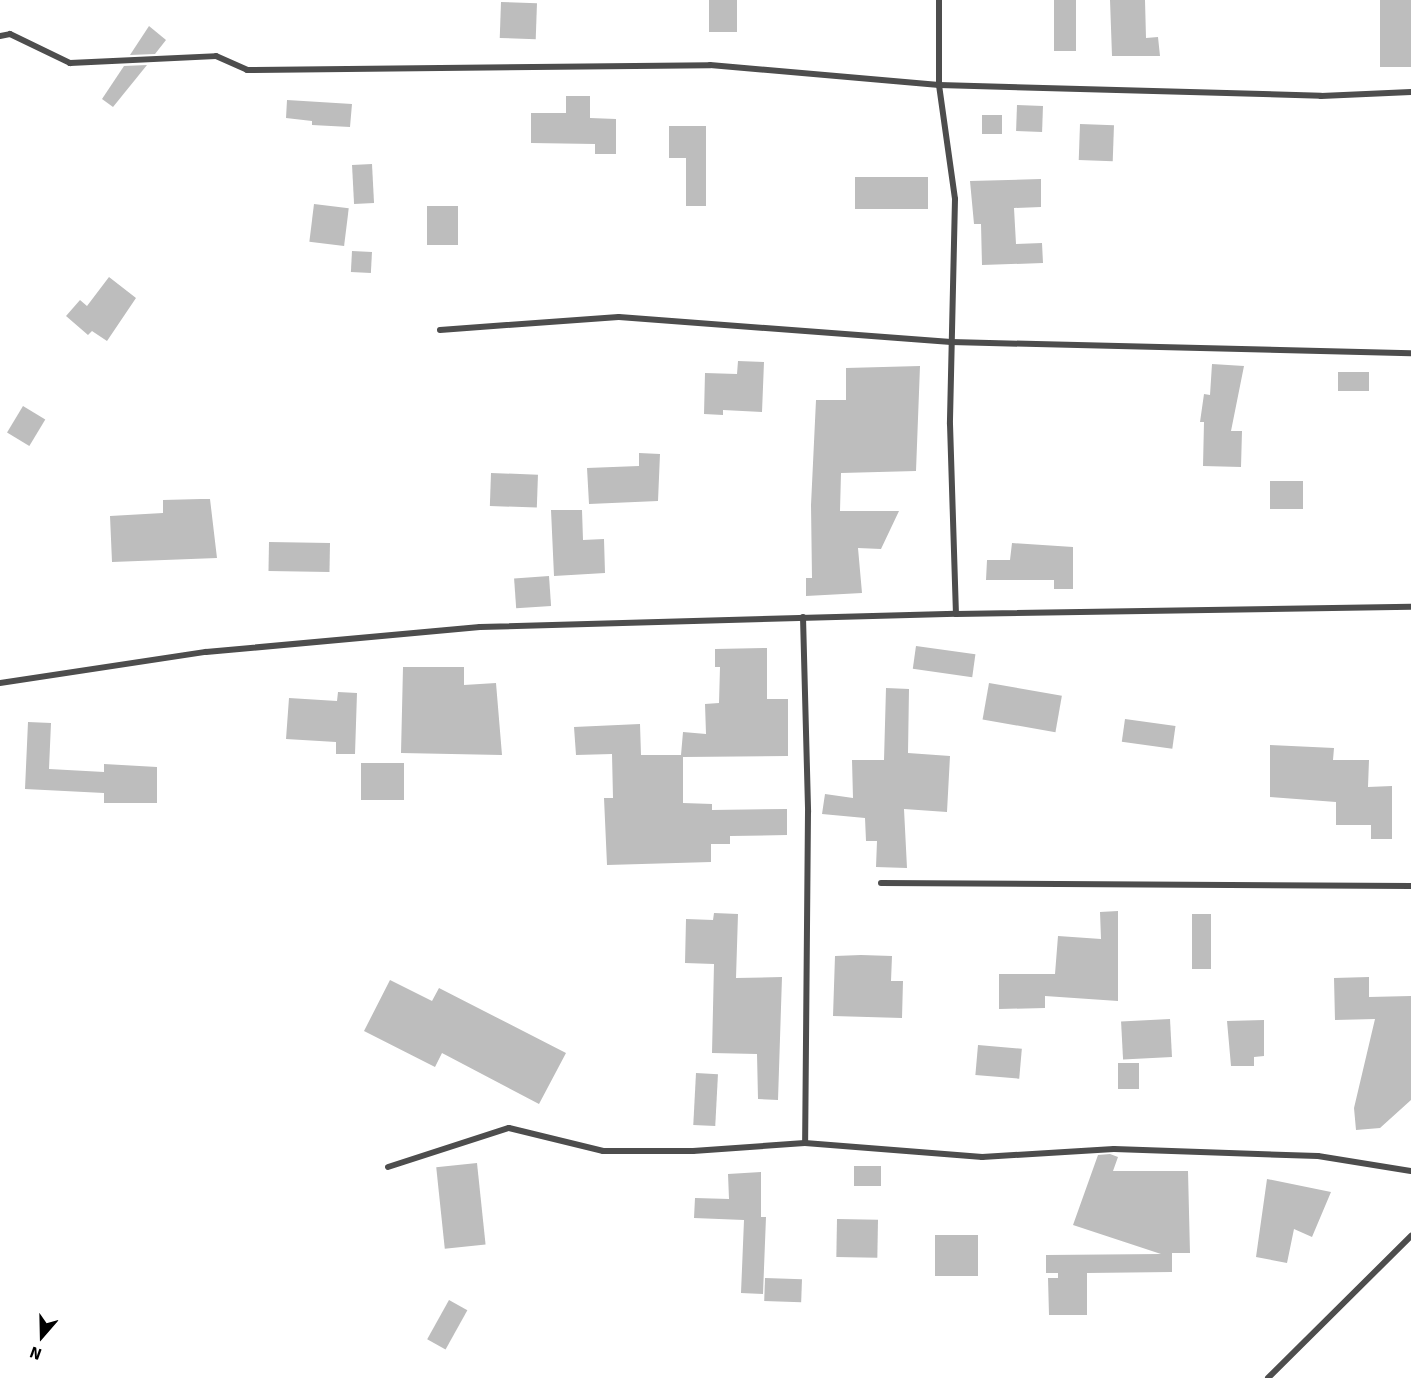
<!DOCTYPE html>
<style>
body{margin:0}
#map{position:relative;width:1411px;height:1378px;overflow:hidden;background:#fff;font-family:Signika,sans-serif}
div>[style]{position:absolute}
.building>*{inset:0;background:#bdbdbd;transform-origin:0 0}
.street>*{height:6px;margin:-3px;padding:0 3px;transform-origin:3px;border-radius:3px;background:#4d4d4d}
span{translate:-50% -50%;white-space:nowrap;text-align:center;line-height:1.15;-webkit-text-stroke:4.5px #fff;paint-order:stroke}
.north{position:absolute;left:12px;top:1306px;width:60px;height:60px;-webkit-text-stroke:4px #fff;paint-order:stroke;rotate:200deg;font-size:16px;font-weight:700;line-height:24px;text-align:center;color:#000}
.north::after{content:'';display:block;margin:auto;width:21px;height:27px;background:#000;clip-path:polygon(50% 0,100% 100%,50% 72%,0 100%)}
</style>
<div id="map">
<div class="building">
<div style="left:709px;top:0;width:28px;height:32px"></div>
<div style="left:1054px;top:0;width:22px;height:51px"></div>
<div style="clip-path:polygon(1110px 0,1145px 0,1146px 38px,1158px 37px,1160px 56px,1112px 56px)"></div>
<div style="left:1380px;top:0;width:31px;height:67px"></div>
<div style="left:501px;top:2px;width:36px;height:36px;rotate:2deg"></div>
<div style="clip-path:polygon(149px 26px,166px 40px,155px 54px,130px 55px)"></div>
<div style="clip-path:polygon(147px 65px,113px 107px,102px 99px,124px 66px)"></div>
<div style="clip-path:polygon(566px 96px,590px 96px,590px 118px,616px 119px,616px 154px,595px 154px,595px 144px,531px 143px,531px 113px,566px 113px)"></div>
<div style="clip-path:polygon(287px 100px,352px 104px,350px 127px,312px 125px,312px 121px,286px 118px)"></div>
<div style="left:1017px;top:105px;width:26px;height:26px;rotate:2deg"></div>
<div style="left:982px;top:115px;width:20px;height:19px"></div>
<div style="left:1080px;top:124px;width:34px;height:36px;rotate:2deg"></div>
<div style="clip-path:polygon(669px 126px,706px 126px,706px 206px,686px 206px,686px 158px,669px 158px)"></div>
<div style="left:372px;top:164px;width:39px;height:20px;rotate:87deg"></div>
<div style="left:855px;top:177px;width:73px;height:32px"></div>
<div style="clip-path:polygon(1041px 179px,1041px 207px,1014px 208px,1016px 244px,1042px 243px,1043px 263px,982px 265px,981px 224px,974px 224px,970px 181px)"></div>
<div style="left:314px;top:204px;width:35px;height:38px;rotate:7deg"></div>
<div style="left:427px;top:206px;width:31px;height:39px"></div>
<div style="left:352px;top:251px;width:20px;height:21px;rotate:3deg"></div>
<div style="clip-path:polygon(109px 277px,136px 298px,107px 341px,92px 331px,88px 335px,66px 316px,80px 300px,87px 306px)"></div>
<div style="clip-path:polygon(738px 361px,764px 362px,762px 412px,723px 410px,723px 415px,704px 414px,705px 373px,737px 374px)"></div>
<div style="clip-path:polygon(1212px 364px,1244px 366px,1231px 431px,1242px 431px,1241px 467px,1203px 466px,1204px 422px,1200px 422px,1204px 394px,1210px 395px)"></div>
<div style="clip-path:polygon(920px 366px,916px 471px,841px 473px,840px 511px,899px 511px,881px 549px,858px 548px,862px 593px,806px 596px,806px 578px,812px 578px,811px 505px,816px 400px,846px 400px,846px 368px)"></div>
<div style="left:1338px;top:372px;width:31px;height:19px"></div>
<div style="left:23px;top:406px;width:26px;height:31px;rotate:31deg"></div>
<div style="clip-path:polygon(639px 453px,660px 454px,658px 501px,589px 504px,587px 468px,639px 466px)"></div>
<div style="left:491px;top:473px;width:47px;height:33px;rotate:2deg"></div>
<div style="left:1303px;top:481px;width:28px;height:33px;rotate:90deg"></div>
<div style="clip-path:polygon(201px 499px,210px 499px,217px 558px,112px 562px,110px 516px,163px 513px,163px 500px)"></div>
<div style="clip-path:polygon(551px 510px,582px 510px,583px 540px,604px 539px,605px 573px,554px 576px)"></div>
<div style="left:269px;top:542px;width:61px;height:29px;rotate:1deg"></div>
<div style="clip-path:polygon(1012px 543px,1073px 547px,1073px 589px,1054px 589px,1054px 580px,986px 580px,987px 560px,1010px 560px)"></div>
<div style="left:549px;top:576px;width:30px;height:35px;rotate:86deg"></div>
<div style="left:916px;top:646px;width:60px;height:23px;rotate:8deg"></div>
<div style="clip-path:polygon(767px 648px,767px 699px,788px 699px,788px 756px,683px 757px,683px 803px,712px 804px,712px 810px,787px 809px,787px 835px,730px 836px,730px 844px,711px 844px,711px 862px,607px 865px,604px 798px,613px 798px,612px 754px,576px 755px,574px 727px,640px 724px,641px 755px,681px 755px,683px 732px,706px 734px,705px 704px,719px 703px,720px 667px,715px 667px,715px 649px)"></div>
<div style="clip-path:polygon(403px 667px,464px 667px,464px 685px,496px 683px,502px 755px,401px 753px)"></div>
<div style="left:989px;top:683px;width:74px;height:37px;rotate:10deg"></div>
<div style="clip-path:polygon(886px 688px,909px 689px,908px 753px,950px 756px,947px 812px,904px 809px,907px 868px,876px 867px,877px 841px,866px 841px,865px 818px,822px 814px,825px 794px,853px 798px,852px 760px,884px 760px)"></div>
<div style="clip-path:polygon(338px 692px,357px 693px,355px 754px,336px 754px,336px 742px,286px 739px,289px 698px,337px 701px)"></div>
<div style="left:1125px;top:719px;width:51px;height:23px;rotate:8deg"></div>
<div style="clip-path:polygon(28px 722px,51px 723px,49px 769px,104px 772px,104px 764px,157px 767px,157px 803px,104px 803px,104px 793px,25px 789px)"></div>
<div style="clip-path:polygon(1270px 745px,1334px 748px,1333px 760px,1369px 760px,1368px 787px,1392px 786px,1392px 839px,1371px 839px,1371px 825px,1336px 825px,1336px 802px,1270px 797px)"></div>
<div style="left:361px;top:763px;width:43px;height:37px"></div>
<div style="clip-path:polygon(1118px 911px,1118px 1001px,1045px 996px,1045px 1008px,999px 1009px,999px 974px,1055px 974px,1058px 936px,1101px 939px,1100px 912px)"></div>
<div style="clip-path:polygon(714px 913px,738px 914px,736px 978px,782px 977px,778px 1100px,758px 1099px,757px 1054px,712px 1053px,714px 964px,685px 963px,686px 919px,713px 920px)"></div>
<div style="left:1192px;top:914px;width:19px;height:55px"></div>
<div style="clip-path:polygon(861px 955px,892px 956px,891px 981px,903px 981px,902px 1018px,833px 1016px,835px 956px)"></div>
<div style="clip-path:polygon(1369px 977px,1369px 997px,1411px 996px,1411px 1100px,1380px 1128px,1356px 1130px,1354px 1108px,1375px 1019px,1335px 1020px,1334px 978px)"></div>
<div style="clip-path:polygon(390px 980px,432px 1001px,439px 988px,566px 1053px,539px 1104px,442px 1053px,435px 1067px,364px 1031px)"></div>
<div style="left:1170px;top:1019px;width:38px;height:49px;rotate:87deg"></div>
<div style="clip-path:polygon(1264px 1020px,1264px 1056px,1254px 1057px,1254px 1066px,1231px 1066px,1227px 1021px)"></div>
<div style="left:978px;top:1045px;width:44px;height:30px;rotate:5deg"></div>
<div style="left:1118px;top:1063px;width:21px;height:26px"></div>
<div style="left:696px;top:1073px;width:22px;height:52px;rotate:3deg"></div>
<div style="clip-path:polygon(1110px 1154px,1118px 1157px,1113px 1171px,1188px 1171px,1190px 1253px,1172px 1253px,1172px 1272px,1087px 1273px,1087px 1315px,1049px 1315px,1048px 1278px,1058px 1278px,1058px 1273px,1046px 1273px,1046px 1255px,1161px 1254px,1073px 1225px,1098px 1155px)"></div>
<div style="left:477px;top:1163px;width:82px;height:41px;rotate:84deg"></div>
<div style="left:854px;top:1166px;width:27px;height:20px"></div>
<div style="clip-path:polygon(761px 1172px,761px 1217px,766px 1217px,763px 1294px,741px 1293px,744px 1220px,694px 1218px,695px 1198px,729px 1199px,728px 1174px)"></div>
<div style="clip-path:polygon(1267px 1179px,1331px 1192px,1312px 1237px,1294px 1229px,1287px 1263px,1256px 1257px)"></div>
<div style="left:837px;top:1219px;width:41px;height:38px;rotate:1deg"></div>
<div style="left:935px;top:1235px;width:43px;height:41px"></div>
<div style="left:765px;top:1278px;width:37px;height:23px;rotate:2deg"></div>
<div style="left:449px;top:1300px;width:21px;height:45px;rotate:29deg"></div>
</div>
<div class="street">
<div style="left:939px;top:0;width:85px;rotate:90deg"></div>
<div style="left:939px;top:85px;width:115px;rotate:82deg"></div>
<div style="left:955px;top:199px;width:225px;rotate:91.3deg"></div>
<div style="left:950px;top:424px;width:190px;rotate:88.2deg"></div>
<div style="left:0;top:36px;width:10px;rotate:-11deg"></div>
<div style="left:10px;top:34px;width:67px;rotate:25.8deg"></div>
<div style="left:70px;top:63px;width:146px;rotate:-2.7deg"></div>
<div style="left:216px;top:56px;width:34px;rotate:24deg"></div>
<div style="left:247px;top:70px;width:463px;rotate:-0.6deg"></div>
<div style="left:710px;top:65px;width:230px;rotate:5deg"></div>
<div style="left:939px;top:85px;width:382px;rotate:1.6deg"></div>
<div style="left:1321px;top:96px;width:90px;rotate:-2.5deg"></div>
<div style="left:440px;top:330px;width:179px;rotate:-4.2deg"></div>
<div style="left:619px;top:317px;width:333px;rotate:4.3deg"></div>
<div style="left:951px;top:342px;width:460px;rotate:1.4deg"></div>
<div style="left:803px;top:617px;width:195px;rotate:88.5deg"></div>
<div style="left:808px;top:812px;width:331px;rotate:90.5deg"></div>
<div style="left:0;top:683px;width:208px;rotate:-8.6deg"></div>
<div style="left:206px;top:652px;width:275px;rotate:-5.2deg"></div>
<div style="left:480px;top:627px;width:476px;rotate:-1.6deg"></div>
<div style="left:956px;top:614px;width:455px;rotate:-0.9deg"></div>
<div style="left:881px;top:883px;width:530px;rotate:0.32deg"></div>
<div style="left:388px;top:1167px;width:127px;rotate:-17.9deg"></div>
<div style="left:509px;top:1128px;width:97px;rotate:13.7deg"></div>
<div style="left:603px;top:1151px;width:90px"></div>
<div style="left:693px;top:1151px;width:112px;rotate:-4.1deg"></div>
<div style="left:805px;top:1143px;width:178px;rotate:4.5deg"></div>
<div style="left:982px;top:1157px;width:132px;rotate:-3.5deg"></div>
<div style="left:1114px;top:1149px;width:204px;rotate:2deg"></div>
<div style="left:1318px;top:1156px;width:94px;rotate:9.2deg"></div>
<div style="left:1268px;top:1378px;width:202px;rotate:-44.8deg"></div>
</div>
<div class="north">N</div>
</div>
